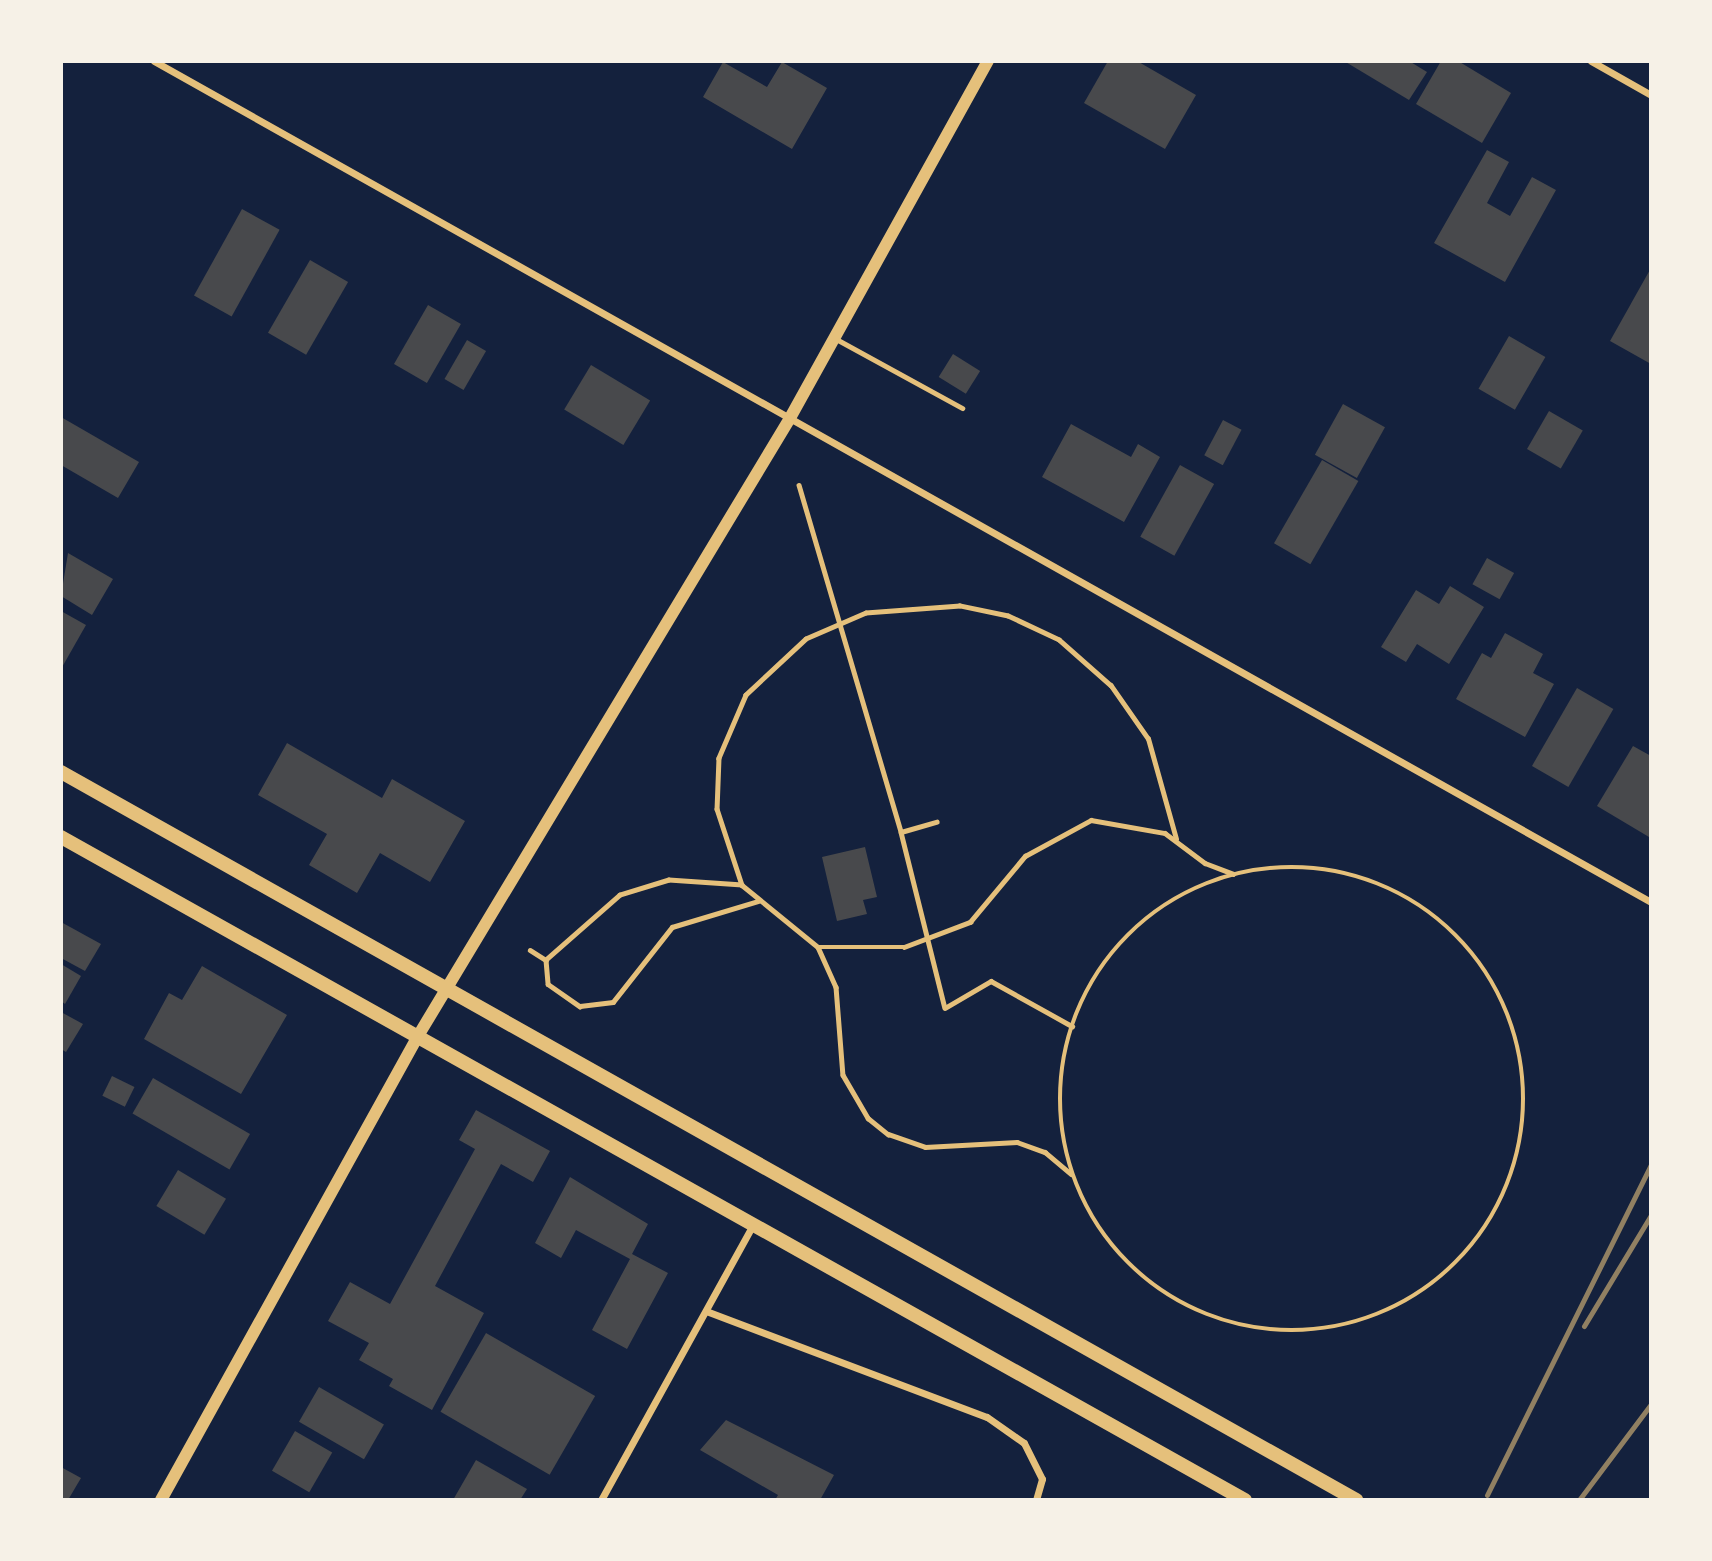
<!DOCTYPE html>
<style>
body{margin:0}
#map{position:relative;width:1712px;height:1561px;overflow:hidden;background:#14213d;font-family:"Alegreya Sans",sans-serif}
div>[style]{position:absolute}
.building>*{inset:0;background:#48494c;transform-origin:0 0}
.path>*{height:4.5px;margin:-2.25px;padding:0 2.25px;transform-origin:2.25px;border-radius:2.25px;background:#e5c07b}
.path>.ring{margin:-2.25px;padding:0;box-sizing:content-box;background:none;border:4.5px solid #e5c07b;border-radius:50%}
.service>*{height:5px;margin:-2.5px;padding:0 2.5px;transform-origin:2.5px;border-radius:2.5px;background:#e5c07b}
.minor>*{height:7px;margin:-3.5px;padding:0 3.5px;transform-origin:3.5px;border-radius:3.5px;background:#e5c07b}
.tertiary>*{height:12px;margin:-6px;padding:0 6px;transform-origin:6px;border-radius:6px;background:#e5c07b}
.secondary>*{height:14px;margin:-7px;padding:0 7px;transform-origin:7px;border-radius:7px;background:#e5c07b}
.rail>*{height:5px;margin:-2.5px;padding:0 2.5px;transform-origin:2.5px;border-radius:2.5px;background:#918062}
span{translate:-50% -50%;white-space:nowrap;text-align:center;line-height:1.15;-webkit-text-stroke:5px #f6f1e7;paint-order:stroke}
.frame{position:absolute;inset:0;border:63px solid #f6f1e7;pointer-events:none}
</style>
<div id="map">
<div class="building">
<div style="clip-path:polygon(1108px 61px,1137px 61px,1196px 95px,1165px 149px,1084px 103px)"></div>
<div style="clip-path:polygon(1344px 61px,1409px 61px,1427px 72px,1409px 100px)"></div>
<div style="clip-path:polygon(1441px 61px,1458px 61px,1511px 93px,1482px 143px,1416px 104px)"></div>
<div style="clip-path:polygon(723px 62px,767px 87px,782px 62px,827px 88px,792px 149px,703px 97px)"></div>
<div style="clip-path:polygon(1487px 150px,1509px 162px,1487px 203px,1510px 216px,1532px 177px,1556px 190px,1505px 282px,1434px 243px)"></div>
<div style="left:242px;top:209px;width:43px;height:99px;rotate:29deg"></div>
<div style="left:310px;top:260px;width:44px;height:84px;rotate:30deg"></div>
<div style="clip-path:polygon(1651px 268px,1651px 364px,1610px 341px)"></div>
<div style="left:428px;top:305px;width:38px;height:68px;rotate:30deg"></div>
<div style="left:1509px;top:336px;width:42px;height:61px;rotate:30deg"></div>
<div style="left:467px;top:340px;width:22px;height:45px;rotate:30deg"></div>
<div style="left:953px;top:354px;width:32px;height:27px;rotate:32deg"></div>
<div style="left:591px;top:365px;width:69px;height:52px;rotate:31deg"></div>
<div style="left:1343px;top:404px;width:48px;height:58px;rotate:29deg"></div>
<div style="left:1549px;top:411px;width:39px;height:44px;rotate:30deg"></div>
<div style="clip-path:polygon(61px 417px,139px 462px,118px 498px,61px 465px)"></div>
<div style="left:1223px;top:420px;width:21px;height:40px;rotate:28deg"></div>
<div style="clip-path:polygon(1071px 424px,1131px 457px,1138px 444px,1160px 457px,1124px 522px,1042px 477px)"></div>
<div style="left:1322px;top:460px;width:42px;height:96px;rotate:30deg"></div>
<div style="left:1180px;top:465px;width:39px;height:82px;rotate:29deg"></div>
<div style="clip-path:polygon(68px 553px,113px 579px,92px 615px,61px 596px)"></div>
<div style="left:1487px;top:558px;width:31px;height:30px;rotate:29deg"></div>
<div style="clip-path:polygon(1450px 586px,1484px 607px,1449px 664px,1417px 644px,1406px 662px,1381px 647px,1416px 590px,1439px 604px)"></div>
<div style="clip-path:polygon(61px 611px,86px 625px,61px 669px)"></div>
<div style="clip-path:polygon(1505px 633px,1543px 654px,1533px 673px,1554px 684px,1525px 737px,1456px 699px,1482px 653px,1491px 658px)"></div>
<div style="left:1577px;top:688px;width:42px;height:90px;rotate:30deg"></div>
<div style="clip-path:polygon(287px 743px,382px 798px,392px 779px,465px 821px,430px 882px,380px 853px,357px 893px,309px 865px,327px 834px,258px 795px)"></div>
<div style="clip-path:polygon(1633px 746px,1651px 756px,1649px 837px,1597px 806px)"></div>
<div style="clip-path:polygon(865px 847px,877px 897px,863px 900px,867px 914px,837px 921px,822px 857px)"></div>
<div style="clip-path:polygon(61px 922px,101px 944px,85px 971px,61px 958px)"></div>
<div style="clip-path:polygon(61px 964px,81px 976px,65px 1004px,61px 1001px)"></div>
<div style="clip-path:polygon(202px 966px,287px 1015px,241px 1094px,144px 1039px,169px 993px,182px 1000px)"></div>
<div style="clip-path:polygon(61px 1012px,83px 1024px,66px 1052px,61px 1049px)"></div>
<div style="left:112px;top:1076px;width:25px;height:22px;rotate:26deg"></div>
<div style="left:153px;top:1078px;width:112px;height:41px;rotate:30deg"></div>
<div style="clip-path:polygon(476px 1110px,550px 1151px,533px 1182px,501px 1164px,435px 1286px,484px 1313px,432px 1410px,389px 1386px,393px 1379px,359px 1360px,369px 1343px,328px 1321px,350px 1282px,390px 1304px,475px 1149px,459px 1140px)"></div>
<div style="left:178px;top:1170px;width:56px;height:42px;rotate:31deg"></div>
<div style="clip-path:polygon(570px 1177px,648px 1224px,632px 1254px,668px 1273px,627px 1349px,592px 1330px,630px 1259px,576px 1230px,561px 1258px,535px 1243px)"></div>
<div style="left:486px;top:1333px;width:126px;height:91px;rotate:30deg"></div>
<div style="left:319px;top:1387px;width:75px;height:40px;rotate:30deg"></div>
<div style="clip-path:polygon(726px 1420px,834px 1475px,820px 1500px,775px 1500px,778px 1495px,700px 1450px)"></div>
<div style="left:295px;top:1431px;width:43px;height:46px;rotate:30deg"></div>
<div style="clip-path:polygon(476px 1460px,527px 1489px,520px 1500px,453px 1500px)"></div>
<div style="clip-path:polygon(61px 1467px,81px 1478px,68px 1500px,61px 1500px)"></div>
</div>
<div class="path">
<div style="left:799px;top:485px;width:362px;rotate:73.6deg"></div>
<div style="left:901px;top:832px;width:181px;rotate:76deg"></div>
<div style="left:945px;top:1008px;width:53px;rotate:-30.4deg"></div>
<div style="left:991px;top:981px;width:93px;rotate:29.1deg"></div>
<div style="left:901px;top:832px;width:37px;rotate:-16deg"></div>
<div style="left:1176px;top:839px;width:104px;rotate:-105.6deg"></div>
<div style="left:1148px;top:739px;width:65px;rotate:-124.9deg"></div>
<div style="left:1111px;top:686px;width:69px;rotate:-138.5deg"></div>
<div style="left:1059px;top:640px;width:56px;rotate:-154.8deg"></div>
<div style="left:1008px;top:616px;width:49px;rotate:-168.2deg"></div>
<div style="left:960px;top:606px;width:94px;rotate:175.7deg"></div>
<div style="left:866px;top:613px;width:65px;rotate:156.6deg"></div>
<div style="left:806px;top:639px;width:82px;rotate:137deg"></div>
<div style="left:746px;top:695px;width:69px;rotate:113.2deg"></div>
<div style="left:719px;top:758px;width:51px;rotate:92.2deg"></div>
<div style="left:717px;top:809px;width:80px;rotate:71.8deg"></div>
<div style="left:742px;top:885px;width:98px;rotate:39.2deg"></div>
<div style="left:818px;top:947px;width:86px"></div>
<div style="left:904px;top:947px;width:71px;rotate:-20.7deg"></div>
<div style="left:970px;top:922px;width:86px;rotate:-50.2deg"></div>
<div style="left:1025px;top:856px;width:75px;rotate:-28.6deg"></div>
<div style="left:1091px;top:820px;width:75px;rotate:10deg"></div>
<div style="left:1165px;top:833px;width:50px;rotate:36.9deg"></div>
<div style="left:1205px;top:863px;width:30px;rotate:21deg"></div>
<div class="ring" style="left:1060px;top:867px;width:459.5px;height:459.5px"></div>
<div style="left:742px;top:885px;width:73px;rotate:-176.1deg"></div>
<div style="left:669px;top:880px;width:51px;rotate:163deg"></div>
<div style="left:620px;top:895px;width:98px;rotate:138.7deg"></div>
<div style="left:546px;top:960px;width:24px;rotate:85deg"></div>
<div style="left:548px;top:984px;width:39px;rotate:35deg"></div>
<div style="left:580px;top:1006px;width:33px;rotate:-7deg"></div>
<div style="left:613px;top:1002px;width:95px;rotate:-51.8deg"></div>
<div style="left:672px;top:927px;width:90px;rotate:-16.8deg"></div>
<div style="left:818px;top:947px;width:44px;rotate:65.8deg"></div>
<div style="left:836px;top:987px;width:88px;rotate:85.5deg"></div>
<div style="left:843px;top:1075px;width:50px;rotate:59.8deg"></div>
<div style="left:868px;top:1118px;width:26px;rotate:39deg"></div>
<div style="left:888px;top:1134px;width:39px;rotate:19deg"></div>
<div style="left:925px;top:1147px;width:92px;rotate:-3.1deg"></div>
<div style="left:1017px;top:1142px;width:30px;rotate:20deg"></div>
<div style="left:1045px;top:1152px;width:34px;rotate:40deg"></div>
<div style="left:530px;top:950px;width:19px;rotate:32deg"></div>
</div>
<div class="service">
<div style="left:836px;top:339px;width:144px;rotate:28.7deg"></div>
</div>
<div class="minor">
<div style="left:154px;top:61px;width:1717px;rotate:29.33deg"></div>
<div style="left:1591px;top:61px;width:69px;rotate:29.5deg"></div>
<div style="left:706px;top:1311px;width:300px;rotate:20.7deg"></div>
<div style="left:987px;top:1417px;width:45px;rotate:35.1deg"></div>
<div style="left:1024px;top:1443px;width:40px;rotate:63.4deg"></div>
<div style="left:1042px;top:1479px;width:22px;rotate:106deg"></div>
<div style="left:601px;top:1500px;width:314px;rotate:-61.1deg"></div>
</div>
<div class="tertiary">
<div style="left:161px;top:1500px;width:530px;rotate:-61.02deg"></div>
<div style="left:418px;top:1036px;width:721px;rotate:-58.95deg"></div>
<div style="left:790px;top:418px;width:408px;rotate:-61deg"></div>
</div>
<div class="secondary">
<div style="left:61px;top:772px;width:1486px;rotate:29.34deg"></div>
<div style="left:61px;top:837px;width:1357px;rotate:29.25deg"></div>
</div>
<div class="rail">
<div style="left:1584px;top:1326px;width:130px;rotate:-58.9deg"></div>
<div style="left:1487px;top:1495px;width:369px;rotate:-63.6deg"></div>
<div style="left:1579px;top:1500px;width:120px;rotate:-53.1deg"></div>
</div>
<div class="frame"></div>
</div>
